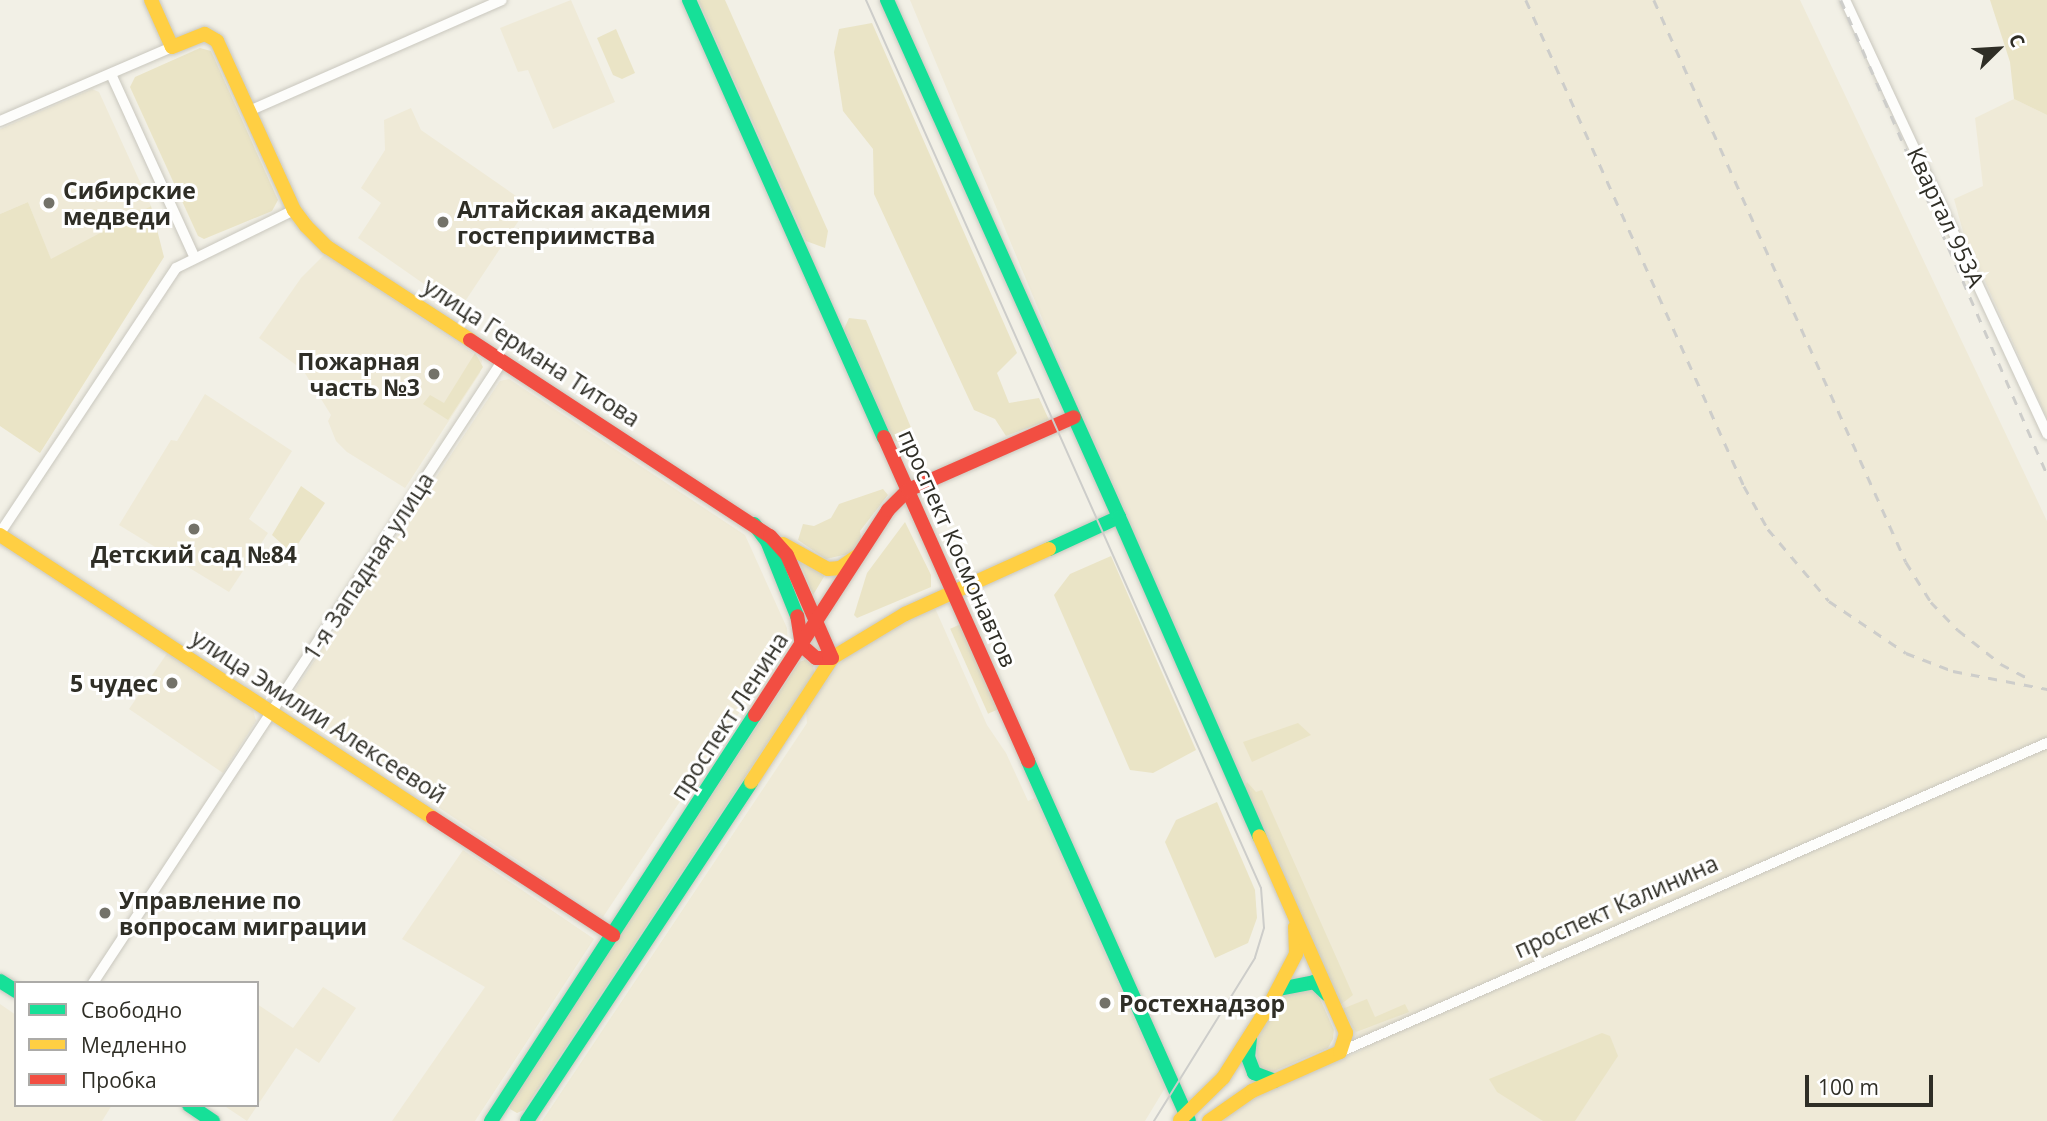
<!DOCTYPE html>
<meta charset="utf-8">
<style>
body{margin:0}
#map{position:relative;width:2047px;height:1121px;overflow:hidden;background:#f2f0e6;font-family:"Open Sans",sans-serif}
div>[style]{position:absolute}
.built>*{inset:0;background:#efead7}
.green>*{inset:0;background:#eae4c6;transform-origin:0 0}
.roads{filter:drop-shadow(0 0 2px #c9c7be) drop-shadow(0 0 2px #c9c7be)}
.street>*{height:10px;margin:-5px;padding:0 5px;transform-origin:5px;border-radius:5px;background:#fdfdfb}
.fast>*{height:14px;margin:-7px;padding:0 7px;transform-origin:7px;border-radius:7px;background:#16e098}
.slow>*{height:14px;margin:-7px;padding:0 7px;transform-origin:7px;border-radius:7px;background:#ffcf43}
.jam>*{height:14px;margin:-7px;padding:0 7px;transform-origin:7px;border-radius:7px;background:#f24e42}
.tram>*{height:2px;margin:-1px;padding:0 1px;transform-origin:1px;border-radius:1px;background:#cdcdca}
.rail>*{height:2.5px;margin-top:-1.25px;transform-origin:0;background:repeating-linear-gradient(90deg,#cdcdca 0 9px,transparent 0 18px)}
.dots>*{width:19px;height:19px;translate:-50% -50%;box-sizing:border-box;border:4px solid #fff;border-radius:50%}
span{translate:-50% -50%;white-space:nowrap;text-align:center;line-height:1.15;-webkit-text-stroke:6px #fff;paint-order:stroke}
.poi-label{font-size:23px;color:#2f2e26;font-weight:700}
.left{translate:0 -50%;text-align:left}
.right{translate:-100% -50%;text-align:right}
.street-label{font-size:23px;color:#2f2e26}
.legend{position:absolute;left:14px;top:981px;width:245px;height:126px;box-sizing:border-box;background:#fff;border:2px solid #acaba8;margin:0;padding:9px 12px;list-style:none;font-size:21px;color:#2f2e26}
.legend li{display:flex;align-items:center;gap:14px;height:35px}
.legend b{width:35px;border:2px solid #acaba8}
.north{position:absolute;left:1963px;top:14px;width:70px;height:70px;-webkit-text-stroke:5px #fff;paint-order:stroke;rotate:66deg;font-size:19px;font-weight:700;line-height:28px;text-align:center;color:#2f2e26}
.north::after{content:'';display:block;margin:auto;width:24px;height:32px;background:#2f2e26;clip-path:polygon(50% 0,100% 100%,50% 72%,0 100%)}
.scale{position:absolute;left:1805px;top:1075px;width:128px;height:32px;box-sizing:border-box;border:4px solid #2f2e26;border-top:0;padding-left:9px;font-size:21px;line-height:24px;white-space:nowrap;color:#2f2e26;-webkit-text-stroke:5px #fff;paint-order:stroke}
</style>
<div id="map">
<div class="built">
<div style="clip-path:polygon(571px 0,615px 102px,553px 129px,528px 70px,518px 72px,500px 28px)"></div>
<div style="clip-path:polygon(910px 0,1800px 0,2047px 521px,2047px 1121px,1220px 1121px,1258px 1096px,1362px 1050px,1077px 402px)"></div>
<div style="clip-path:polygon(92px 89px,99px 92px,151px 206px,51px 260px,28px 202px,0 214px,0 129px)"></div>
<div style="clip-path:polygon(2014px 99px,2047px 115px,2047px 418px,1964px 235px,1954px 199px,1983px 186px,1975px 118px)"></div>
<div style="clip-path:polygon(411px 108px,421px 130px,529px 205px,460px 309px,358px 238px,381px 203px,361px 188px,385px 150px,384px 120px)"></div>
<div style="clip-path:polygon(326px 253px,482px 360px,480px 373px,405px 488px,347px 452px,336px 441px,328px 421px,331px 415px,303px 370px,259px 338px,301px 278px)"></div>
<div style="clip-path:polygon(509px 379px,745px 535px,787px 628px,788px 645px,768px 678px,759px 683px,603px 917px,285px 705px,500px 381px)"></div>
<div style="clip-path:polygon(205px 394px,292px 451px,249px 519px,268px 533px,229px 592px,119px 525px,171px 440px,177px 441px)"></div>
<div style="clip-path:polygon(934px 606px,987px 725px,1006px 753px,1028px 801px,1035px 798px,1165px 1088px,1145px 1121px,542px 1121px,807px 723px,806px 711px,827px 680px,845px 658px)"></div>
<div style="clip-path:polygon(168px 652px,253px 710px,256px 721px,223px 773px,129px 709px)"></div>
<div style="clip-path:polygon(463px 850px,594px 939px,475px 1121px,392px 1121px,485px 987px,402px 939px)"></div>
<div style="clip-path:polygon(323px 987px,356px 1008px,319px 1063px,296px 1048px,247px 1121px,223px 1105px,257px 1105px,257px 1004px,293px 1028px)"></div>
<div style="clip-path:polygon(0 1004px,16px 1015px,16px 1105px,112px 1105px,102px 1121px,0 1121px)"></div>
</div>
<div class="green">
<div style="clip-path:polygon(698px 0,725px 0,828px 231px,825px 248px,806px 241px)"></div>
<div style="clip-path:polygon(1990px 0,2047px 0,2047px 115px,2014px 99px,2010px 62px)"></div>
<div style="clip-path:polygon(872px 23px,1017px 353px,997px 373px,1009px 403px,1039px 398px,1049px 420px,1006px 436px,995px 419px,974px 410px,874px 194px,873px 149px,843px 111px,834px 52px,839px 29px)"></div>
<div style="clip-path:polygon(616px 29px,635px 73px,622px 79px,613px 75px,597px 38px)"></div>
<div style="clip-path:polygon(200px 48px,211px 51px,278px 200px,272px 211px,204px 239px,198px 236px,130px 87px,135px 77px)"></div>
<div style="clip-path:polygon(28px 202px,51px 259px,151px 206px,164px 257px,40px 453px,0 426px,0 214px)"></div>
<div style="clip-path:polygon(849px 318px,866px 320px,912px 430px,903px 445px,892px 439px,844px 329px)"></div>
<div style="clip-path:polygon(475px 353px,483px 367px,448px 420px,423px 404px,430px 395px,444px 403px)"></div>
<div style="clip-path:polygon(301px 486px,325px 503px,292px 553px,272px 535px)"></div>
<div style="clip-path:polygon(883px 489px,888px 495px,860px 531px,861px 539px,852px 553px,826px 559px,798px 540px,803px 524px,814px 526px,831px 518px,839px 504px)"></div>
<div style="clip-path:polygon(905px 522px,931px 575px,931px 587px,857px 618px,854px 615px,867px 573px)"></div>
<div style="clip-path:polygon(1111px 556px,1196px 750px,1153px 773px,1130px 770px,1054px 595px,1070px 574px)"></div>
<div style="clip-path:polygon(797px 560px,825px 575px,813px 595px,802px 568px)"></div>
<div style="left:963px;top:623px;width:93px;height:14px;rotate:66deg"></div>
<div style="clip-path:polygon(807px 659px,813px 663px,814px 673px,524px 1110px,517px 1113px,510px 1109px,510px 1101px,799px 662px)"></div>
<div style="clip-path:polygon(1298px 723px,1311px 735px,1252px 762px,1243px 742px)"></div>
<div style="clip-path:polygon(1247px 782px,1256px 792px,1262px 790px,1353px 995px,1340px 1005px,1244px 789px)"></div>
<div style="clip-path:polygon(1217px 802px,1255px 890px,1257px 918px,1248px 943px,1215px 958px,1165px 842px,1176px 820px)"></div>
<div style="clip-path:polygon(1296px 986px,1316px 990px,1334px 1030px,1333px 1039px,1328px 1048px,1270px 1073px,1259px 1069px,1255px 1040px,1282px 998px)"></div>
<div style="clip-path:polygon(1367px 999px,1375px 1017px,1405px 1004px,1409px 1012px,1356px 1032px,1342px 1009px)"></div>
<div style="clip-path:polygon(1602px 1033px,1610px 1036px,1618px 1056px,1575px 1121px,1543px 1121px,1497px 1092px,1489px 1079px)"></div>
</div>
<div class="roads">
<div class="street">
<div style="left:1845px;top:0;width:479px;rotate:65deg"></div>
<div style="left:111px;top:74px;width:200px;rotate:65.5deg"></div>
<div style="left:249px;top:111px;width:276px;rotate:-23.7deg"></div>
<div style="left:0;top:121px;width:187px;rotate:-23.3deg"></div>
<div style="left:0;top:533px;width:318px;rotate:-56.4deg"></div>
<div style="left:176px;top:268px;width:131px;rotate:-26.2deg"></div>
<div style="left:93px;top:983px;width:746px;rotate:-56.65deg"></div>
<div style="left:1340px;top:1052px;width:772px;rotate:-23.61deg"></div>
</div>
<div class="fast">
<div style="left:689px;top:0;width:479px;rotate:66deg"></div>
<div style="left:887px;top:0;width:567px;rotate:65.83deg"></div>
<div style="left:1119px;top:517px;width:77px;rotate:155.4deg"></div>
<div style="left:1119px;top:517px;width:348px;rotate:66.3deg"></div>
<div style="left:754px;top:524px;width:21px;rotate:53deg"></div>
<div style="left:767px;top:541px;width:81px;rotate:68.2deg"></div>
<div style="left:1028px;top:761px;width:394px;rotate:65.9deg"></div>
<div style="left:0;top:981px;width:19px;rotate:32deg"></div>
<div style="left:1279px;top:989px;width:36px;rotate:-11deg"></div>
<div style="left:1314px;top:982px;width:18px;rotate:43deg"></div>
<div style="left:1250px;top:1038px;width:19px;rotate:96deg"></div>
<div style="left:1248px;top:1057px;width:17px;rotate:69deg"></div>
<div style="left:1254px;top:1073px;width:22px;rotate:21deg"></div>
<div style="left:189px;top:1105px;width:29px;rotate:34deg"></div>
<div style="left:491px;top:1121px;width:484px;rotate:-57deg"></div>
<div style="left:527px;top:1121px;width:406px;rotate:-56.5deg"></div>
</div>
<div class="slow">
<div style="left:151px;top:0;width:51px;rotate:65.9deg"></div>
<div style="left:172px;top:47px;width:35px;rotate:-22deg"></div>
<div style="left:205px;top:34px;width:14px;rotate:30deg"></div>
<div style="left:217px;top:41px;width:186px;rotate:65.5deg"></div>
<div style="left:294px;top:210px;width:20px;rotate:53deg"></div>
<div style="left:306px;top:226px;width:30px;rotate:45deg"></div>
<div style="left:327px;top:247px;width:171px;rotate:33deg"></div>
<div style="left:0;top:535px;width:517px;rotate:33.17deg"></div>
<div style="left:783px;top:544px;width:51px;rotate:29.1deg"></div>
<div style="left:828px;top:569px;width:12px;rotate:-5deg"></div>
<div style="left:840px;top:568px;width:21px;rotate:-35deg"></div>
<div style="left:751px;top:782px;width:148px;rotate:-56.8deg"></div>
<div style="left:832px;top:658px;width:85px;rotate:-31.1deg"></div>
<div style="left:905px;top:614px;width:158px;rotate:-24.3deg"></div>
<div style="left:1180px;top:1120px;width:60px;rotate:-44.3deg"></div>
<div style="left:1223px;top:1078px;width:88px;rotate:-57.6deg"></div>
<div style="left:1270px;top:1004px;width:56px;rotate:-62.5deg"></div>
<div style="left:1296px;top:954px;width:27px;rotate:-92deg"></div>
<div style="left:1209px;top:1121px;width:52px;rotate:-34.9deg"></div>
<div style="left:1252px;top:1091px;width:96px;rotate:-23.9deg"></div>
<div style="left:1340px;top:1052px;width:20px;rotate:-72deg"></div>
<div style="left:1346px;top:1033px;width:215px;rotate:-113.8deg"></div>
</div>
<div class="jam">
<div style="left:470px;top:340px;width:358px;rotate:33.2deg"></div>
<div style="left:770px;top:536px;width:25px;rotate:48deg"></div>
<div style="left:787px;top:555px;width:112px;rotate:66.4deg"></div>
<div style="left:832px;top:658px;width:16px;rotate:180deg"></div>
<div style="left:816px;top:658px;width:18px;rotate:-139deg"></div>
<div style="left:802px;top:646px;width:30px;rotate:-99deg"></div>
<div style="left:884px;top:437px;width:355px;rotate:66deg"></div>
<div style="left:755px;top:715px;width:244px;rotate:-57deg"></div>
<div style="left:888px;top:510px;width:28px;rotate:-45deg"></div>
<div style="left:908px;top:490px;width:181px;rotate:-23.7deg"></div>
<div style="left:433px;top:818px;width:215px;rotate:33deg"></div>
</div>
</div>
<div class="tram">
<div style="left:866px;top:0;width:972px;rotate:66.02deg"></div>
<div style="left:1261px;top:888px;width:40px;rotate:85.7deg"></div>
<div style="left:1264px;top:928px;width:31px;rotate:107deg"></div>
<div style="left:1255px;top:958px;width:192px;rotate:121.8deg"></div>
</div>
<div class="rail">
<div style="left:1526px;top:0;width:533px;rotate:65.84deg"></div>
<div style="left:1744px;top:486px;width:49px;rotate:60.8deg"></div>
<div style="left:1768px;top:529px;width:94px;rotate:49.7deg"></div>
<div style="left:1829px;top:601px;width:93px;rotate:34deg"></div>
<div style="left:1906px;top:653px;width:50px;rotate:21deg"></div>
<div style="left:1953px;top:671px;width:96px;rotate:10.8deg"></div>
<div style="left:1654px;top:0;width:616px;rotate:65.85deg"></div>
<div style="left:1906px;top:562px;width:47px;rotate:58deg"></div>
<div style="left:1931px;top:602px;width:39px;rotate:46deg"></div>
<div style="left:1958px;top:630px;width:55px;rotate:38.3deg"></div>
<div style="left:2001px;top:664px;width:34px;rotate:28deg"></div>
<div style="left:1841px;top:0;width:517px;rotate:66.51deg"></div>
</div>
<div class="dots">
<div style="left:49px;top:203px;background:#737269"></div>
<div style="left:443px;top:222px;background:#737269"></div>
<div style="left:434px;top:374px;background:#737269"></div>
<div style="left:194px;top:529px;background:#737269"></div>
<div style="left:172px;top:683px;background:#737269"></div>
<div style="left:105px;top:913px;background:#737269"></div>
<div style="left:1105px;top:1003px;background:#737269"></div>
</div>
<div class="poi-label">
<span class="left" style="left:63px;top:203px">Сибирские<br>медведи</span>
<span class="left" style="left:457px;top:222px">Алтайская академия<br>гостеприимства</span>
<span class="right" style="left:420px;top:374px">Пожарная<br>часть №3</span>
<span style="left:194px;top:554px">Детский сад №84</span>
<span class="right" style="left:158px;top:683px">5 чудес</span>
<span class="left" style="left:119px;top:913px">Управление по<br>вопросам миграции</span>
<span class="left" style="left:1119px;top:1003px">Ростехнадзор</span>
</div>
<div class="street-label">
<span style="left:1946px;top:217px;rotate:65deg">Квартал 953А</span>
<span style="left:532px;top:352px;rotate:33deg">улица Германа Титова</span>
<span style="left:958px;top:548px;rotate:66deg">проспект Космонавтов</span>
<span style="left:368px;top:566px;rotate:-57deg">1-я Западная улица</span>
<span style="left:319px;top:716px;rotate:33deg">улица Эмилии Алексеевой</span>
<span style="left:729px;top:716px;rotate:-57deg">проспект Ленина</span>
<span style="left:1616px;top:906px;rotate:-24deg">проспект Калинина</span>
</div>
<ul class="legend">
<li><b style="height:9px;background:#16e098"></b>Свободно</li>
<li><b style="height:9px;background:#ffcf43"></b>Медленно</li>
<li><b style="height:9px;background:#f24e42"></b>Пробка</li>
</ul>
<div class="north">С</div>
<div class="scale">100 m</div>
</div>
